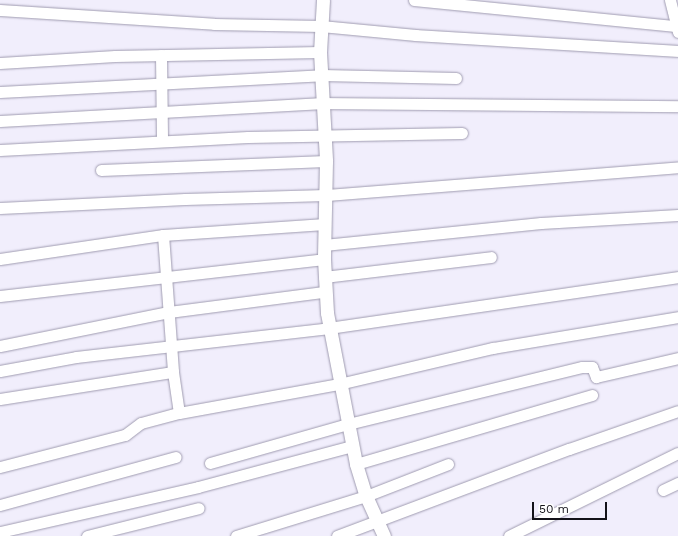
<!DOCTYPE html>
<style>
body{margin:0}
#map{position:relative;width:678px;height:536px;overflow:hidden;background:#f1eefc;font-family:"Work Sans",sans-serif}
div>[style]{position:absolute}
.roads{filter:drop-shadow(0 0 1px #9f9bb0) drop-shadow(0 0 1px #9f9bb0)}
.minor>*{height:11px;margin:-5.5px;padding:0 5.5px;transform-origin:5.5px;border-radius:5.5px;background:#fff}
.tertiary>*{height:13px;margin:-6.5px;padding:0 6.5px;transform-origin:6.5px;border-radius:6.5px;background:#fff}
span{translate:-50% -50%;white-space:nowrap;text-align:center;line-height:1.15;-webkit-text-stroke:3px #fff;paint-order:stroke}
.scale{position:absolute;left:532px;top:502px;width:75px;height:18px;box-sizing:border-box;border:2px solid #131219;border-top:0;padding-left:5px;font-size:12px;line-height:14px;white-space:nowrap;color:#131219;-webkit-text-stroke:3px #fff;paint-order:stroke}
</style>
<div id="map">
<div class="roads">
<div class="minor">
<div style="left:414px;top:0;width:263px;rotate:5.7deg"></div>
<div style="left:670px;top:0;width:33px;rotate:76deg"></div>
<div style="left:0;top:10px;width:214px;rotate:3.7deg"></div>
<div style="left:214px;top:24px;width:107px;rotate:1.1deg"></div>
<div style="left:321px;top:26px;width:95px;rotate:5.4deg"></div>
<div style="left:416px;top:35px;width:262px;rotate:3.5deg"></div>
<div style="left:161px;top:55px;width:86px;rotate:89.3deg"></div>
<div style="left:0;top:63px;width:115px;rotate:-3.5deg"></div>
<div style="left:115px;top:56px;width:205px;rotate:-1.1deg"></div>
<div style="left:0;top:92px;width:322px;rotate:-3deg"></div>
<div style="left:322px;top:75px;width:134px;rotate:1.3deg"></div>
<div style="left:0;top:121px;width:324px;rotate:-3.2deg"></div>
<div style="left:323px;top:103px;width:355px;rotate:0.5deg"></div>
<div style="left:0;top:150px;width:248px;rotate:-3deg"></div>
<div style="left:248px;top:137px;width:214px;rotate:-1.1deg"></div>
<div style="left:101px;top:170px;width:225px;rotate:-2.3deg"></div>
<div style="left:0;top:208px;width:185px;rotate:-2.8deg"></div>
<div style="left:185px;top:199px;width:141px;rotate:-1.6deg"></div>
<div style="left:326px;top:195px;width:353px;rotate:-4.5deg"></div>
<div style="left:163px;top:235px;width:137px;rotate:85.8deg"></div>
<div style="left:173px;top:372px;width:41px;rotate:81.7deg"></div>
<div style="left:324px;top:245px;width:218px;rotate:-5.8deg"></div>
<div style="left:541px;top:223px;width:137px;rotate:-3.3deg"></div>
<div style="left:0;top:259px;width:165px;rotate:-8.4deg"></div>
<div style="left:163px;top:235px;width:162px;rotate:-3.9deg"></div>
<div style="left:324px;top:277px;width:168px;rotate:-6.8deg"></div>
<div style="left:0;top:296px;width:326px;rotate:-6.5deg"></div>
<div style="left:0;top:346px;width:172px;rotate:-11.4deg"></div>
<div style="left:169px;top:312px;width:156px;rotate:-7.4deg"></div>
<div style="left:0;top:371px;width:77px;rotate:-10.4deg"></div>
<div style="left:76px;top:357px;width:255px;rotate:-6.5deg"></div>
<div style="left:329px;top:328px;width:353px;rotate:-8.3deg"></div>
<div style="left:0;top:399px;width:175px;rotate:-8.9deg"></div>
<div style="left:210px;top:463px;width:143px;rotate:-15.8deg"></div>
<div style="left:348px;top:424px;width:241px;rotate:-13.7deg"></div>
<div style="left:582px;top:367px;width:10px"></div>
<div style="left:592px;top:367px;width:11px;rotate:68deg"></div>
<div style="left:596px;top:377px;width:84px;rotate:-13deg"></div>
<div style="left:356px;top:464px;width:246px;rotate:-16.3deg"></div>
<div style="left:0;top:467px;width:129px;rotate:-14.4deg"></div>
<div style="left:125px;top:435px;width:20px;rotate:-37deg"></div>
<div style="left:141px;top:423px;width:39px;rotate:-15deg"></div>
<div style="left:179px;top:413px;width:163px;rotate:-10.3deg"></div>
<div style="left:339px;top:384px;width:158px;rotate:-13.2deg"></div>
<div style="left:493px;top:348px;width:188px;rotate:-9.5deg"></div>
<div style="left:663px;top:490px;width:17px;rotate:-25deg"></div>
<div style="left:0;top:505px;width:182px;rotate:-15.3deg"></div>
<div style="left:0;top:532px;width:203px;rotate:-12.8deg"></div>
<div style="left:198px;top:487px;width:159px;rotate:-14.9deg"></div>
<div style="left:87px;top:536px;width:115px;rotate:-14deg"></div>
<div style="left:236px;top:536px;width:136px;rotate:-17.1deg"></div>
<div style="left:366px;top:496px;width:88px;rotate:-21.3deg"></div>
<div style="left:337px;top:536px;width:248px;rotate:-20.6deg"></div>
<div style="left:569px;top:449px;width:115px;rotate:-19.2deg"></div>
<div style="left:509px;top:536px;width:188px;rotate:-26.2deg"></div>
</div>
<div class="tertiary">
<div style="left:323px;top:0;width:52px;rotate:93.3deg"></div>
<div style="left:320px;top:52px;width:109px;rotate:86.8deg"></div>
<div style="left:326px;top:161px;width:98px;rotate:91.2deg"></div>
<div style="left:324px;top:259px;width:54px;rotate:86.8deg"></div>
<div style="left:327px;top:313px;width:154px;rotate:79.1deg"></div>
<div style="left:356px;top:464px;width:34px;rotate:73deg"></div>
<div style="left:366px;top:496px;width:44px;rotate:65.8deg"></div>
</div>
</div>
<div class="scale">50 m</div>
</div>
